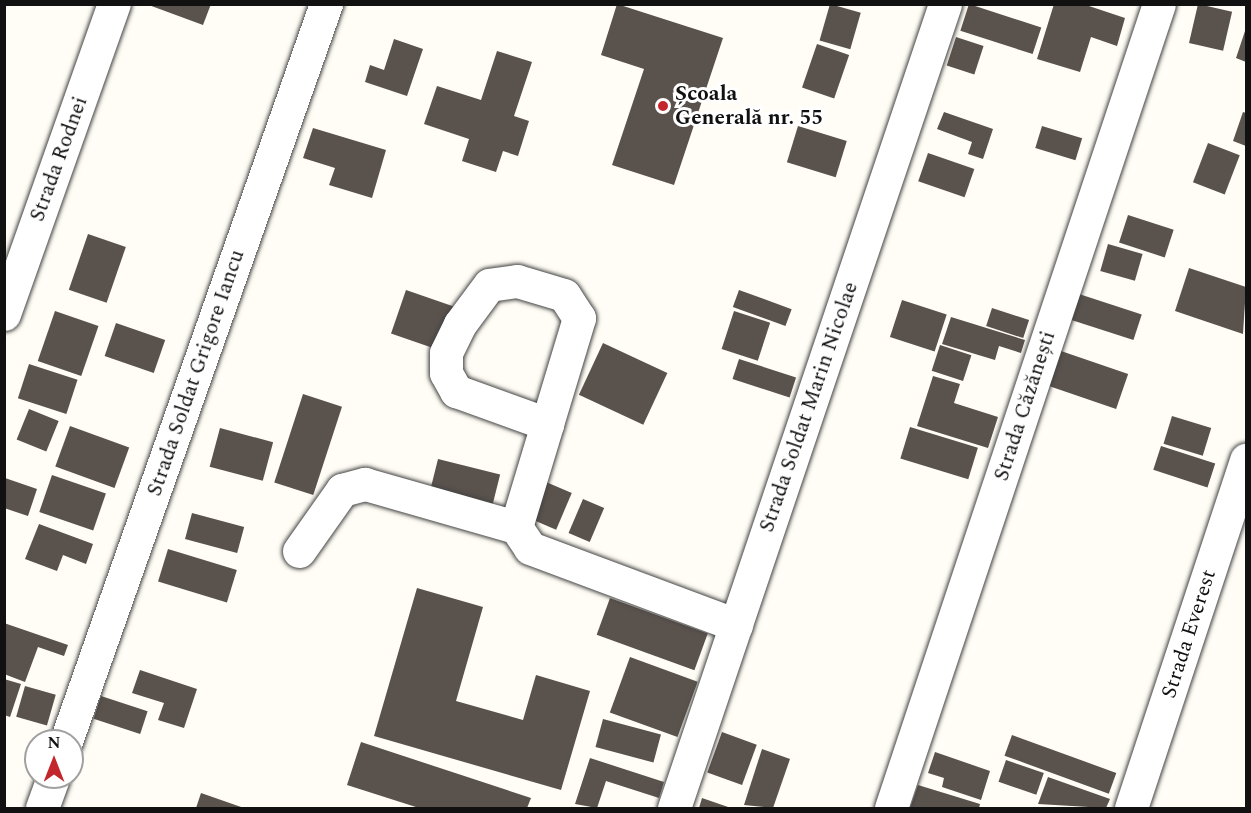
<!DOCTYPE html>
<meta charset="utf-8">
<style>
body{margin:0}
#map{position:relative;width:1251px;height:813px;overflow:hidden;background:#fffdf5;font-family:Spectral,serif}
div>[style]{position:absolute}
.building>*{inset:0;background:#5a524d;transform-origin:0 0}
.roads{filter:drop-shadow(0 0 2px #444) drop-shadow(0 0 2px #444)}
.minor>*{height:33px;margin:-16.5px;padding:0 16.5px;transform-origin:16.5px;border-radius:16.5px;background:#fff}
.dots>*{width:16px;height:16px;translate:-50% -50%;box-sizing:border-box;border:3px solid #fff;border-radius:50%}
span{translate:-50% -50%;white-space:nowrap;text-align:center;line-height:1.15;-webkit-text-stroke:6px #fff;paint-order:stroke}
.poi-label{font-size:21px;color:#111;font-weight:700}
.left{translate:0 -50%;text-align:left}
.street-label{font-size:21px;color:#111}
.frame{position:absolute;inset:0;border:6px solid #111;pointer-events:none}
.north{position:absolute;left:24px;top:729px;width:60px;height:60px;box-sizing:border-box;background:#fff;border:2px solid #a0a0a0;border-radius:50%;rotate:0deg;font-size:16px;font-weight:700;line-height:24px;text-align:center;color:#111}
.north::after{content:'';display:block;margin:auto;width:21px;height:27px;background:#c4262e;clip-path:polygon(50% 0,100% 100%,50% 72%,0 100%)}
</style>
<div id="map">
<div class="building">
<div style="clip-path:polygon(146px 4px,211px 4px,203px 25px)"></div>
<div style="clip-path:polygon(617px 4px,723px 38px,674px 185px,612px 165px,644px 69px,601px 55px)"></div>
<div style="left:830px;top:4px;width:32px;height:38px;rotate:16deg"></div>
<div style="left:969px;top:4px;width:76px;height:28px;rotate:18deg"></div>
<div style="clip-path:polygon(1054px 4px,1083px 4px,1125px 18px,1117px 46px,1091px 37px,1080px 72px,1037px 59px)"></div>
<div style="left:1198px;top:4px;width:35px;height:40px;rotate:13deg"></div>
<div style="clip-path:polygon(1246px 28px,1246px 62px,1236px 58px)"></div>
<div style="left:956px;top:37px;width:29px;height:30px;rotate:18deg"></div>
<div style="clip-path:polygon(394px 39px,423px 49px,407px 96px,365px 82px,370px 65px,384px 70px)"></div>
<div style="left:817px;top:44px;width:34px;height:46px;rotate:19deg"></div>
<div style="clip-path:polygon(497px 51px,532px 62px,514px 116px,529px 121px,518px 156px,503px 151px,496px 172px,462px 161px,469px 139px,424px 124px,437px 86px,481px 100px)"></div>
<div style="clip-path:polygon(944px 112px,993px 129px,983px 159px,968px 154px,972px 142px,937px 129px)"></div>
<div style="clip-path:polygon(1243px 112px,1246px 113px,1246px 146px,1233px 141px)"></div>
<div style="left:798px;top:126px;width:51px;height:38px;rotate:17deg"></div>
<div style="left:1042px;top:126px;width:42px;height:23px;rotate:17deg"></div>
<div style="clip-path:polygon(313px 128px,386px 150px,372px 198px,329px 185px,335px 168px,303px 158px)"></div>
<div style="left:1208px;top:143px;width:34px;height:42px;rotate:21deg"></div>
<div style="left:928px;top:153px;width:49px;height:30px;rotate:19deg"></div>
<div style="left:1128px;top:215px;width:48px;height:29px;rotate:18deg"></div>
<div style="left:88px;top:234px;width:40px;height:59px;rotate:19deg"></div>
<div style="left:1108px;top:244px;width:36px;height:28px;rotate:16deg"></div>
<div style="clip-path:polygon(1189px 268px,1246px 287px,1243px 334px,1175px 311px)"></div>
<div style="left:406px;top:290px;width:52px;height:46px;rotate:19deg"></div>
<div style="left:739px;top:290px;width:56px;height:18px;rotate:20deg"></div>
<div style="left:1079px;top:294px;width:66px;height:27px;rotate:18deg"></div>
<div style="left:902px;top:300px;width:47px;height:39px;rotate:18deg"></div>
<div style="left:992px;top:308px;width:39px;height:19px;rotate:18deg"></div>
<div style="left:55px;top:311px;width:46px;height:53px;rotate:19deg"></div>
<div style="left:734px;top:311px;width:38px;height:40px;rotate:18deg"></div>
<div style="clip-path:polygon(951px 317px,1025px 340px,1021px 353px,999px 346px,995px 360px,942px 344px)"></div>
<div style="left:116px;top:323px;width:52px;height:35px;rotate:19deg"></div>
<div style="left:603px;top:343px;width:71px;height:57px;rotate:25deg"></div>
<div style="left:940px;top:345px;width:33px;height:27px;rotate:18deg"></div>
<div style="left:1061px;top:351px;width:71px;height:37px;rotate:19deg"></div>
<div style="left:739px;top:359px;width:60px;height:21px;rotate:18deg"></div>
<div style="left:29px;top:364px;width:51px;height:36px;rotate:18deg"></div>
<div style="clip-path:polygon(933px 376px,960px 384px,954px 403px,998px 417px,988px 448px,917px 426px)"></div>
<div style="left:303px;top:394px;width:41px;height:93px;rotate:18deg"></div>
<div style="left:29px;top:409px;width:32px;height:33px;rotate:22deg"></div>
<div style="left:1172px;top:416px;width:41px;height:29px;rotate:17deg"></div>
<div style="left:70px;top:426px;width:63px;height:43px;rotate:20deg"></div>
<div style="left:910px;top:427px;width:71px;height:33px;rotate:17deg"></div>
<div style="left:220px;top:428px;width:55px;height:40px;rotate:15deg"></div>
<div style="left:1161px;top:446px;width:57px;height:25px;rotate:18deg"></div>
<div style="left:438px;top:459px;width:64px;height:32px;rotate:14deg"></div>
<div style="left:52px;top:475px;width:57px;height:39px;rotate:19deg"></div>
<div style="clip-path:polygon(5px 478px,37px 489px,28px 516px,4px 508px)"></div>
<div style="left:546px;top:482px;width:28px;height:40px;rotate:23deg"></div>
<div style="left:583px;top:499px;width:23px;height:37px;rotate:23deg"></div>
<div style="left:192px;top:513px;width:54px;height:27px;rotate:15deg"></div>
<div style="clip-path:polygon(39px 524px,93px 544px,86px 564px,63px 555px,57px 571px,25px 559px)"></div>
<div style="left:168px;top:549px;width:72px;height:34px;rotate:17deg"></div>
<div style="clip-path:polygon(417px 588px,483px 607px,456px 701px,523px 720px,536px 675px,590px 691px,561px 790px,374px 736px)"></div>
<div style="left:610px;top:598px;width:104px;height:39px;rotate:20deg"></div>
<div style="clip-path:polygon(4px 623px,68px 645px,64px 656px,38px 647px,25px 682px,4px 674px)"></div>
<div style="left:630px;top:657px;width:72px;height:59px;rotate:20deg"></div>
<div style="clip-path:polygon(140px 670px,197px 689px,184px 728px,158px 720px,164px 703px,132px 693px)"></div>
<div style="clip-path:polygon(4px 679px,21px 684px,10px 717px,4px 715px)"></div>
<div style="left:25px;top:686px;width:32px;height:32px;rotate:16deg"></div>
<div style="left:101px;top:696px;width:49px;height:24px;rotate:18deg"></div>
<div style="left:603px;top:719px;width:60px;height:29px;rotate:15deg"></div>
<div style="left:722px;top:732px;width:37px;height:43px;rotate:20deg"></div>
<div style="left:1012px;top:735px;width:111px;height:22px;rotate:20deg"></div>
<div style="clip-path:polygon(361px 742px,531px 798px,527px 808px,419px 808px,347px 785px)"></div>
<div style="clip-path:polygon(762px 749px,790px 759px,773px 808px,744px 805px)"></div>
<div style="clip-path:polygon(935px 752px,990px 771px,981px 800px,942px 787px,944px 778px,928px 773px)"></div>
<div style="clip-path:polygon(590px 758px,664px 782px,659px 798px,606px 781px,597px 808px,575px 804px)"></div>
<div style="left:1006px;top:760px;width:40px;height:23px;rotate:19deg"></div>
<div style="clip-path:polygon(1048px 777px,1110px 799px,1106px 808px,1038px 804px)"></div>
<div style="clip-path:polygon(918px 785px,980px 804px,979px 808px,910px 808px)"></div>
<div style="clip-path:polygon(201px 793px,244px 808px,196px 808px)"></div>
<div style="clip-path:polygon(702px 798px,731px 808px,699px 808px)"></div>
</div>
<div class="roads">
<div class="minor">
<div style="left:4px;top:314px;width:329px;rotate:-70.5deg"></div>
<div style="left:516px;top:527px;width:108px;rotate:-73.2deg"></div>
<div style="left:547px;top:424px;width:111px;rotate:-73.2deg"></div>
<div style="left:579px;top:318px;width:27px;rotate:-123deg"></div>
<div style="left:564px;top:295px;width:49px;rotate:-163.4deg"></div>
<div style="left:517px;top:281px;width:28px;rotate:172deg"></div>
<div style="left:489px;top:285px;width:49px;rotate:126.6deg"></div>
<div style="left:460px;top:324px;width:32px;rotate:116deg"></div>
<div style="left:446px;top:353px;width:20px;rotate:90deg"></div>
<div style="left:446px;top:373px;width:21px;rotate:61deg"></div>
<div style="left:456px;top:391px;width:97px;rotate:19.9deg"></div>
<div style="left:299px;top:551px;width:75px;rotate:-54.8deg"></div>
<div style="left:342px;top:490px;width:24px;rotate:-15deg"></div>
<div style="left:365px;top:484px;width:157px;rotate:15.9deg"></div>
<div style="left:516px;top:527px;width:25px;rotate:56deg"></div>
<div style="left:530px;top:548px;width:220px;rotate:20.5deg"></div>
<div style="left:66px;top:741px;width:782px;rotate:-70.57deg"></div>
<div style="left:42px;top:808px;width:33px;rotate:-70deg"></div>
<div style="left:674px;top:808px;width:848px;rotate:-71.37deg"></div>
<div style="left:891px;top:808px;width:847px;rotate:-71.57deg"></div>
<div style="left:1131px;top:808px;width:367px;rotate:-71.7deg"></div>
</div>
</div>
<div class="dots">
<div style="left:663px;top:106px;background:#c4262e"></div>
</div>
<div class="poi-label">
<span class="left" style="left:675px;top:106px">Școala<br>Generală nr. 55</span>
</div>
<div class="street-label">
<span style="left:59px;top:159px;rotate:-70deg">Strada Rodnei</span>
<span style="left:196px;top:373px;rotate:-71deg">Strada Soldat Grigore Iancu</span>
<span style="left:1025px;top:406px;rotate:-72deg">Strada Căzănești</span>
<span style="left:809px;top:407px;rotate:-71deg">Strada Soldat Marin Nicolae</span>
<span style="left:1189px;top:634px;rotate:-72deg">Strada Everest</span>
</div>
<div class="frame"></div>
<div class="north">N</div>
</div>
